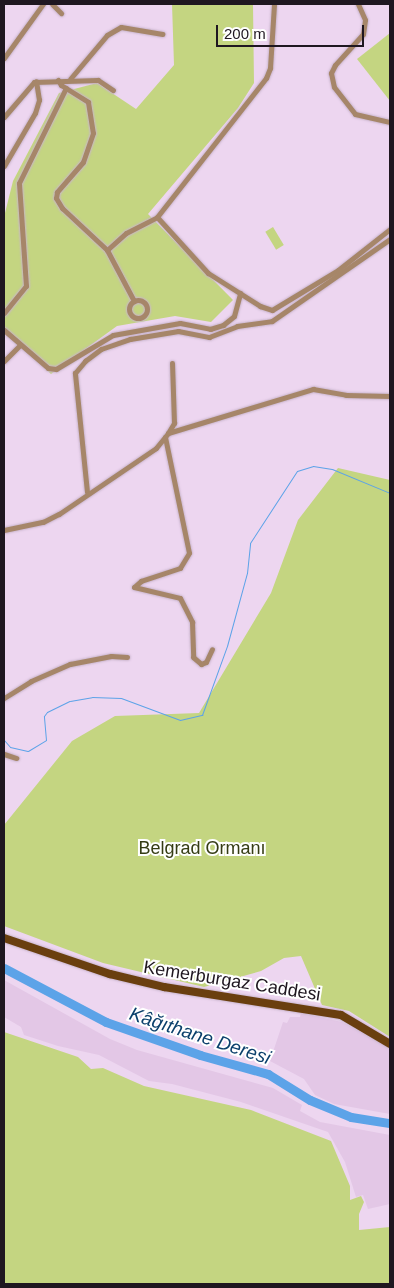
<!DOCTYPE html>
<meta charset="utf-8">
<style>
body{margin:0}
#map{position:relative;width:394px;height:1288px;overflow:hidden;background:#edd6f0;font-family:Arial,sans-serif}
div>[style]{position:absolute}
.built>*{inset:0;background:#e3c7e6}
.green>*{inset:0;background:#c4d581;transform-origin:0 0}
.stream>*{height:1px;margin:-0.5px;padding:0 0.5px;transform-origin:0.5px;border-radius:0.5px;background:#5ca3e8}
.river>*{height:9px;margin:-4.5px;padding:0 4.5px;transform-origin:4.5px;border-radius:4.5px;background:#5ca3e8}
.roads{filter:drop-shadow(0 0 1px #c8b4cb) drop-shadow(0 0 1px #c8b4cb)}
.street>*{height:5px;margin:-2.5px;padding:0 2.5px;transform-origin:2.5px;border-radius:2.5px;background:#a68669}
.street>.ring{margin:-2.5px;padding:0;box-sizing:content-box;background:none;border:5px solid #a68669;border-radius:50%}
.primary>*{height:8px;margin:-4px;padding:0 4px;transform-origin:4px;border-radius:4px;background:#6a3f0f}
span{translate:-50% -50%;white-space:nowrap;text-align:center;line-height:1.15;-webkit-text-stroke:4px #fff;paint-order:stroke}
.park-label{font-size:18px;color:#353c14}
.street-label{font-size:18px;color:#1f1720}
.water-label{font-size:19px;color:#0b406c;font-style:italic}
.frame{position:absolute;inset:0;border:5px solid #1f1720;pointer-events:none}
.scale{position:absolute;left:216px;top:25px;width:148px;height:22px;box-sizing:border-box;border:2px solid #1f1720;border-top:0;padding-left:6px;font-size:15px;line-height:18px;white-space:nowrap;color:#1f1720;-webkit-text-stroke:4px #fff;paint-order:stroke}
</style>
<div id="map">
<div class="built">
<div style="clip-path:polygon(4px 980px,110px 1039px,137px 1050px,273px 1088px,302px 1105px,300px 1111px,320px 1122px,390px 1135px,390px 1204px,368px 1209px,363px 1195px,356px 1197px,345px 1162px,328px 1132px,241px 1102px,172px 1084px,149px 1081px,99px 1055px,58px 1046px,24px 1035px,21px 1027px,4px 1017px)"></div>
<div style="clip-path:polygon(301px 1013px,342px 1022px,390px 1048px,390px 1114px,334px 1104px,315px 1095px,304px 1079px,270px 1061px,283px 1022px,287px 1023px,290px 1017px,300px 1017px)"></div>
</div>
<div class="green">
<div style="clip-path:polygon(172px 4px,253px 4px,254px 83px,238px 108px,148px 214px,233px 300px,211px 322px,175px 316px,117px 326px,51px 374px,4px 329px,4px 217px,13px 181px,59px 93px,97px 83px,136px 109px,174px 65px)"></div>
<div style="clip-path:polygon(390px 33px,390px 101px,357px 59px)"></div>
<div style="left:273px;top:227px;width:21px;height:9px;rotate:59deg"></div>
<div style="clip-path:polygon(338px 468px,390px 480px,390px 1037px,349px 1011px,322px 1005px,301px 956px,284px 958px,261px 971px,204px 987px,103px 963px,4px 926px,4px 825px,72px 741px,115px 716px,199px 713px,271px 593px,298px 520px)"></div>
<div style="clip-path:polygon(4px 1032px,78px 1057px,91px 1069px,103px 1068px,144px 1086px,251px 1110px,331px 1141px,350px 1186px,350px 1200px,361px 1196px,364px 1202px,359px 1214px,359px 1230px,390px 1227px,390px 1284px,4px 1284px)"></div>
</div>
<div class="stream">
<div style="left:4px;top:740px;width:9px;rotate:49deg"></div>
<div style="left:10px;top:747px;width:18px;rotate:13deg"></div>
<div style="left:28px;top:751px;width:21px;rotate:-31deg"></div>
<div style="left:46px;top:740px;width:24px;rotate:-95deg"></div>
<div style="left:44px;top:716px;width:5px;rotate:-53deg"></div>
<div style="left:47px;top:712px;width:25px;rotate:-26deg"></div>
<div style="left:70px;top:701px;width:22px;rotate:-10deg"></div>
<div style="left:92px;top:697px;width:29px;rotate:2deg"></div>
<div style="left:121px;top:698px;width:63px;rotate:20.4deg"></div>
<div style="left:180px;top:720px;width:23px;rotate:-13deg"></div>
<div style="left:202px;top:715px;width:73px;rotate:-70.1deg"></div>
<div style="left:227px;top:646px;width:76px;rotate:-74.7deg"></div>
<div style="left:247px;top:573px;width:30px;rotate:-84deg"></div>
<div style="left:250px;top:543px;width:86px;rotate:-56.9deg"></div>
<div style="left:297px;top:471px;width:17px;rotate:-17deg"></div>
<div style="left:313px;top:466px;width:19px;rotate:9deg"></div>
<div style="left:332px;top:469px;width:63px;rotate:22.5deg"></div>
</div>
<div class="river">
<div style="left:4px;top:968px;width:115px;rotate:27.9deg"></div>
<div style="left:106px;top:1022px;width:100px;rotate:19.3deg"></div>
<div style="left:200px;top:1055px;width:71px;rotate:15.6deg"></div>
<div style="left:268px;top:1074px;width:49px;rotate:31.8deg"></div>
<div style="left:310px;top:1100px;width:44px;rotate:22.5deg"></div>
<div style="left:351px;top:1117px;width:39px;rotate:9deg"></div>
</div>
<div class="roads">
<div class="street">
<div style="left:52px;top:4px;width:13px;rotate:45deg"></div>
<div style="left:358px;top:4px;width:17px;rotate:66deg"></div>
<div style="left:365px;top:20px;width:14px;rotate:98deg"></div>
<div style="left:363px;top:34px;width:42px;rotate:132.1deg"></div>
<div style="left:335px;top:65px;width:9px;rotate:117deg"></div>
<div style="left:331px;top:73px;width:14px;rotate:78deg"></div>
<div style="left:334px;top:87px;width:34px;rotate:52deg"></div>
<div style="left:355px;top:114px;width:36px;rotate:13deg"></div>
<div style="left:4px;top:58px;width:67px;rotate:-54.2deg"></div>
<div style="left:70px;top:79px;width:57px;rotate:-49.9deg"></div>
<div style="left:107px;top:35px;width:16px;rotate:-30deg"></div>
<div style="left:121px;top:27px;width:42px;rotate:9.7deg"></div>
<div style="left:58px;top:80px;width:6px;rotate:59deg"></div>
<div style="left:61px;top:85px;width:32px;rotate:32deg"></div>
<div style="left:88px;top:102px;width:31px;rotate:81deg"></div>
<div style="left:93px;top:133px;width:31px;rotate:109deg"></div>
<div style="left:83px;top:162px;width:40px;rotate:131deg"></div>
<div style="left:57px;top:192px;width:6px;rotate:99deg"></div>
<div style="left:56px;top:198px;width:12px;rotate:59deg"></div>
<div style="left:62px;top:208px;width:62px;rotate:43deg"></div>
<div style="left:107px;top:250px;width:58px;rotate:62.1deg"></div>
<div style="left:4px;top:117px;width:46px;rotate:-49.4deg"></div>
<div style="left:34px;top:82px;width:64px;rotate:-1.8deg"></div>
<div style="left:98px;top:80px;width:18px;rotate:34deg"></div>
<div style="left:4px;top:166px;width:61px;rotate:-59.7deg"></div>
<div style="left:35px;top:113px;width:14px;rotate:-73deg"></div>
<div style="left:39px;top:100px;width:19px;rotate:-99deg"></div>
<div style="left:157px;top:217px;width:76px;rotate:47.7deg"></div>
<div style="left:208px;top:273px;width:62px;rotate:32.4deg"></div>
<div style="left:260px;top:306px;width:13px;rotate:18deg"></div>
<div style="left:272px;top:310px;width:77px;rotate:-31.2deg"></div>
<div style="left:338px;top:270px;width:66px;rotate:-38.3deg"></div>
<div style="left:107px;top:250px;width:25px;rotate:-42deg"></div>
<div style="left:126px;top:233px;width:35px;rotate:-27deg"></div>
<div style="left:157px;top:217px;width:177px;rotate:-51.9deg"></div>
<div style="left:266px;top:78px;width:11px;rotate:-68deg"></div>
<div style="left:270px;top:68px;width:64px;rotate:-86.4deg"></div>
<div class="ring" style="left:129px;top:300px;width:13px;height:13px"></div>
<div style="left:4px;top:313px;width:35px;rotate:-51deg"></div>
<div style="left:26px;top:286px;width:103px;rotate:-93.9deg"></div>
<div style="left:19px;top:183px;width:106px;rotate:-63.7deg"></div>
<div style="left:4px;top:330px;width:58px;rotate:40.8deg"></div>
<div style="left:48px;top:368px;width:8px;rotate:7deg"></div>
<div style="left:56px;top:369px;width:66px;rotate:-30.8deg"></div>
<div style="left:113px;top:335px;width:68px;rotate:-10.2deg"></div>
<div style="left:180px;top:323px;width:31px;rotate:11deg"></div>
<div style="left:210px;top:329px;width:14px;rotate:-17deg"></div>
<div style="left:223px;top:325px;width:14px;rotate:-39deg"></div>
<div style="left:234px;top:316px;width:24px;rotate:-75deg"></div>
<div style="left:4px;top:361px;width:23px;rotate:-45deg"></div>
<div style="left:168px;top:433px;width:12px;rotate:-59deg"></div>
<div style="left:174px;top:423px;width:60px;rotate:-91.9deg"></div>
<div style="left:165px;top:437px;width:118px;rotate:78.3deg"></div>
<div style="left:189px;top:553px;width:17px;rotate:121deg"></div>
<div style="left:180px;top:568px;width:41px;rotate:161.6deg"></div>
<div style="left:141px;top:581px;width:9px;rotate:139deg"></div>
<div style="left:134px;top:587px;width:47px;rotate:13.4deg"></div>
<div style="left:180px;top:598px;width:27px;rotate:63deg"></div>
<div style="left:192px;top:622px;width:35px;rotate:88deg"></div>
<div style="left:193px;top:657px;width:11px;rotate:41deg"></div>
<div style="left:201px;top:664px;width:5px;rotate:-22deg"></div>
<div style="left:206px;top:662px;width:14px;rotate:-65deg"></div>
<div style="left:87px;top:492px;width:120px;rotate:-95.8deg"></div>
<div style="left:75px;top:373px;width:16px;rotate:-50deg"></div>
<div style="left:85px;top:361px;width:20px;rotate:-37deg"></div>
<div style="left:101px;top:349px;width:31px;rotate:-19deg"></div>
<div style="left:130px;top:339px;width:49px;rotate:-9.5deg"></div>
<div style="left:178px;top:331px;width:32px;rotate:11deg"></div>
<div style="left:209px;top:337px;width:30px;rotate:-21deg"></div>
<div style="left:237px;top:326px;width:35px;rotate:-8deg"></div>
<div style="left:272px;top:321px;width:144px;rotate:-34.8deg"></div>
<div style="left:4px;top:530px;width:40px;rotate:-12deg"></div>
<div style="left:43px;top:522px;width:18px;rotate:-27deg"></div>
<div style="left:59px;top:514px;width:117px;rotate:-34.2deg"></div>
<div style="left:156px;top:448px;width:19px;rotate:-51deg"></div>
<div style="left:168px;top:433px;width:152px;rotate:-16.9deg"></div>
<div style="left:313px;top:389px;width:34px;rotate:10deg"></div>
<div style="left:346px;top:395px;width:44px;rotate:1.3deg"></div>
<div style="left:4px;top:698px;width:32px;rotate:-32deg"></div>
<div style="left:31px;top:681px;width:43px;rotate:-23.6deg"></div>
<div style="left:70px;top:664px;width:42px;rotate:-11deg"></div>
<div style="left:111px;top:656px;width:16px;rotate:4deg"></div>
<div style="left:4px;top:754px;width:13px;rotate:18deg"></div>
</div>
<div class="primary">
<div style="left:4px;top:938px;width:112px;rotate:18.8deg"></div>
<div style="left:110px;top:974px;width:56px;rotate:13.5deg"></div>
<div style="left:164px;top:987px;width:179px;rotate:9deg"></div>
<div style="left:341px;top:1015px;width:57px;rotate:30.6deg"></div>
</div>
</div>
<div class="park-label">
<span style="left:202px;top:848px">Belgrad Ormanı</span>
</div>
<div class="street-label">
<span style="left:232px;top:981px;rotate:9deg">Kemerburgaz Caddesi</span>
</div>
<div class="water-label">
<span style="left:200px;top:1036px;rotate:18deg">Kâğıthane Deresi</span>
</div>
<div class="frame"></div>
<div class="scale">200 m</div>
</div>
